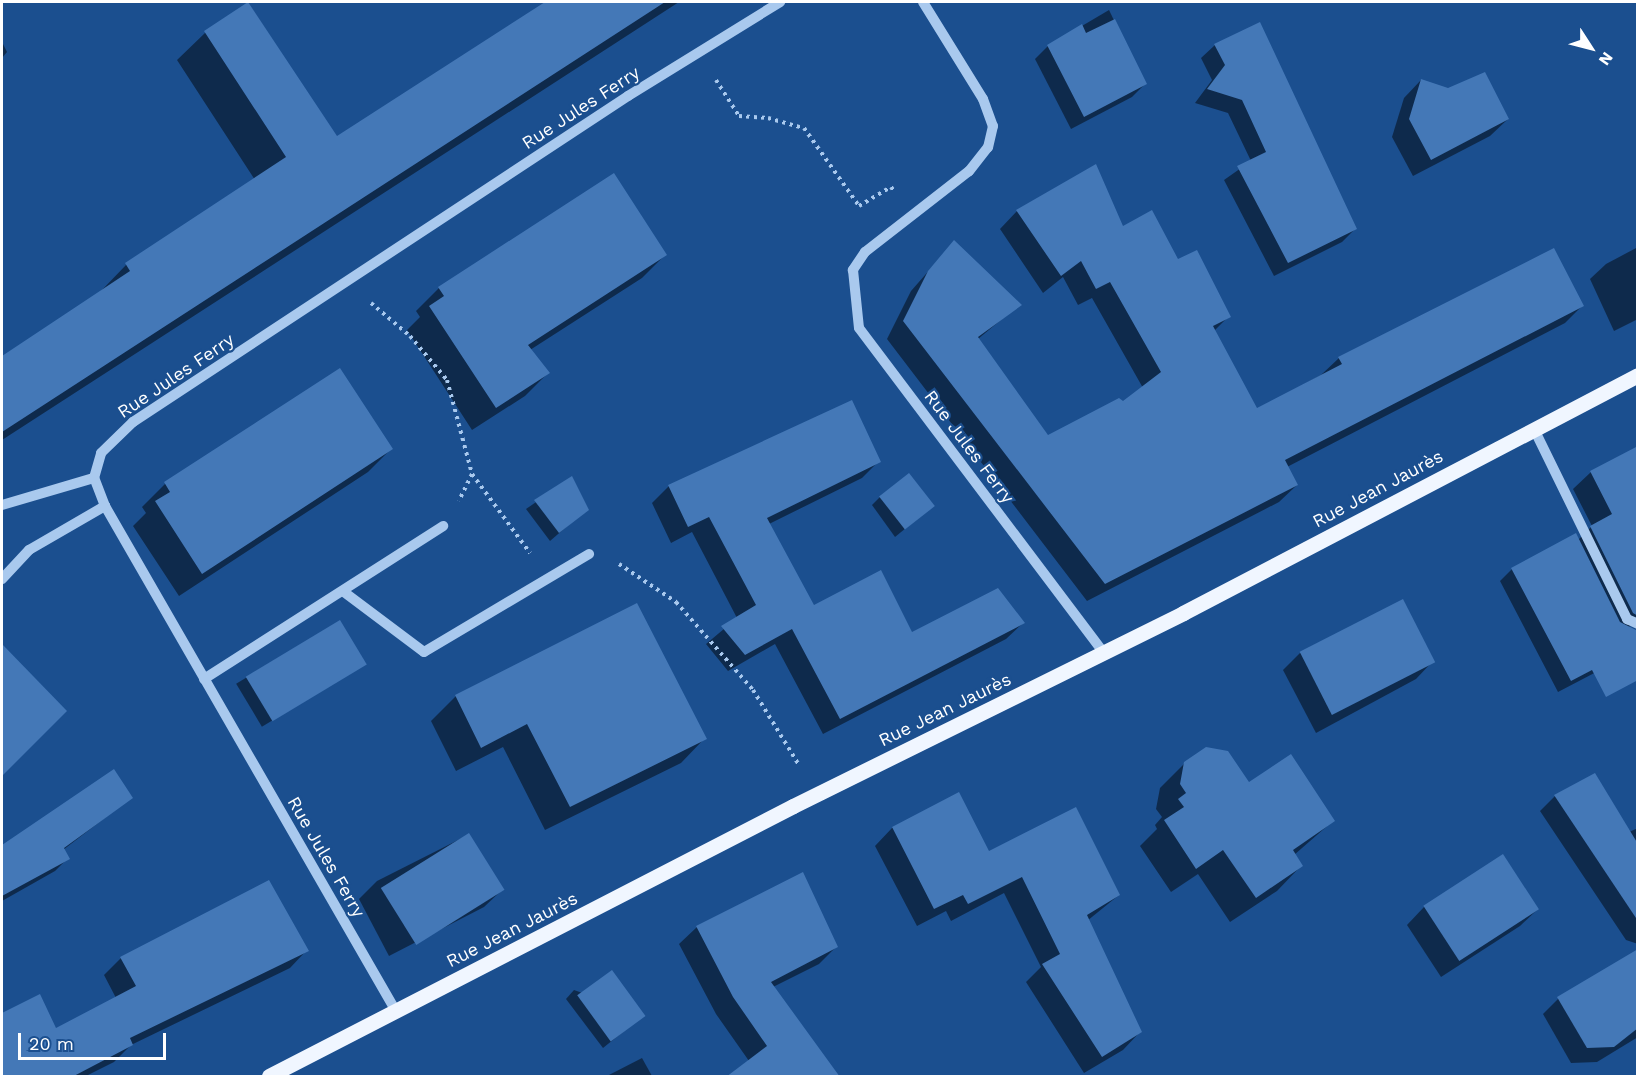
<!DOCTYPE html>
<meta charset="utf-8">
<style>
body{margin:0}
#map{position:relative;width:1639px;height:1078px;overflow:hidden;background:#1b4f8f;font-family:"Work Sans",sans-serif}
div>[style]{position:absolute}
.shadow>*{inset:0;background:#0007;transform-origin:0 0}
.building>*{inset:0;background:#4478b7;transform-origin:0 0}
.path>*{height:4px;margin-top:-2px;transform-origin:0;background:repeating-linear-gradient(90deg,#a9c9ee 0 3px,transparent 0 7.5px)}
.minor>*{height:10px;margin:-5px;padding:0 5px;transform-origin:5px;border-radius:5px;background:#a9c9ee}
.major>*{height:15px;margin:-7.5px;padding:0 7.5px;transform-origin:7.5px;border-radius:7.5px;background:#f0f6ff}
span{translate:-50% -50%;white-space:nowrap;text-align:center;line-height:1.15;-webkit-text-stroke:4.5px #1b4f8f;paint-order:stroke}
.street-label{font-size:18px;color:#fff}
.frame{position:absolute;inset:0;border:3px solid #fff;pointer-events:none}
.north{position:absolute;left:1561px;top:18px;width:60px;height:60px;-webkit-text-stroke:4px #1b4f8f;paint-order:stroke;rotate:126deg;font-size:16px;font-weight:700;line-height:24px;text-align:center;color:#fff}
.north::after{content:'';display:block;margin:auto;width:21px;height:27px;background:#fff;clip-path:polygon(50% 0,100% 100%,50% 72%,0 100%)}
.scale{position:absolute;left:18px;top:1033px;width:148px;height:27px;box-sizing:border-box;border:3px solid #fff;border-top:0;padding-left:8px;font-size:18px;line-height:21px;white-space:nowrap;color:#fff;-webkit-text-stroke:4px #1b4f8f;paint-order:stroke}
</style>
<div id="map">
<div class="shadow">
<div style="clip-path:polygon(547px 2px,679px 2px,2px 440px,2px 357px,99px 293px,126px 265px,255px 180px,177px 60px,205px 33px,248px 3px,337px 138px)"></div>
<div style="clip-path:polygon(1109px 10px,1145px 84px,1132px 97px,1071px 129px,1035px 59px,1048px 46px)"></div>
<div style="clip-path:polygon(2px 42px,7px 52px,2px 58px)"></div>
<div style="clip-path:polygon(1215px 45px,1356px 228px,1342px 242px,1274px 276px,1224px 180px,1251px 161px,1228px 113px,1195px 103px,1212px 80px,1201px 58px)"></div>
<div style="clip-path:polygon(1421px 80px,1508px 119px,1490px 136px,1413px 176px,1392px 137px,1404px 98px)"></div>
<div style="clip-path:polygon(1017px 211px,1122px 228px,1178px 261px,1229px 316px,1214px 331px,1257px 410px,1321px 375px,1339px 358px,1582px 306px,1565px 323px,1287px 467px,1297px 485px,1279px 502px,1087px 601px,887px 339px,911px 291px,954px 242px,1019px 305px,978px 339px,1048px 436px,1122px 403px,1143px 388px,1092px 298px,1078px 305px,1063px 277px,1043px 293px,1000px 229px)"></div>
<div style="clip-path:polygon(1638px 247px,1638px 319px,1614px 331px,1590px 279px,1606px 264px)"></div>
<div style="clip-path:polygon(665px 255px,642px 278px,530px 350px,548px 373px,525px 396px,472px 430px,407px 330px,420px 317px,416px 311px,439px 288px)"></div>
<div style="clip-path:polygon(340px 370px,391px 449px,368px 472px,179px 596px,133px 526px,146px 513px,142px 507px,165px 484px)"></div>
<div style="clip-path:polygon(851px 402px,879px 461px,862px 478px,769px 524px,813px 607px,912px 634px,1023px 623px,1006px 639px,823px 734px,775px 644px,728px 671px,706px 644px,737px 618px,692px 532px,671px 543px,652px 503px,669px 486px)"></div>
<div style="clip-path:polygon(1638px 448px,1638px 622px,1619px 632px,1602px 669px,1558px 692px,1500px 581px,1512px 569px,1578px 540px,1592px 526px,1573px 489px,1591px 472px)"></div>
<div style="clip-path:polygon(571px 478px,587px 509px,550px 541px,526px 509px)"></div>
<div style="clip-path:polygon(880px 497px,933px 506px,895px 537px,872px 505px)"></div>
<div style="clip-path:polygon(637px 605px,705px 738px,681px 763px,545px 830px,503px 747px,456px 771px,431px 721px,456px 696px)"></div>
<div style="left:339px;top:622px;width:50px;height:120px;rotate:59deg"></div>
<div style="clip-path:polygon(2px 646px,65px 711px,2px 774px)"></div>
<div style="clip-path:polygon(1300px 653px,1433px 661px,1416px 679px,1316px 733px,1283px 670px)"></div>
<div style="clip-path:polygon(1185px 763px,1333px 821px,1294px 855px,1301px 866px,1277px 891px,1230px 922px,1198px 874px,1171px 892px,1140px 846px,1157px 829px,1155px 825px,1162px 817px,1156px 809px,1160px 788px)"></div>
<div style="clip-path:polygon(113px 771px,132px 797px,63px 850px,68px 858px,55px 871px,2px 901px,2px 847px)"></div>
<div style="clip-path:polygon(958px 794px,988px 853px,1119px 895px,1087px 921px,1140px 1032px,1123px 1050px,1084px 1073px,1026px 982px,1041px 967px,1004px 893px,951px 921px,946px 911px,917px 926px,875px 846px,892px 828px)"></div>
<div style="clip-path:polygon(1555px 796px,1629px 832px,1638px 828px,1638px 944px,1626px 940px,1540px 811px)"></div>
<div style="clip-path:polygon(468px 835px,502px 890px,484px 907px,389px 956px,359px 899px,377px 881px)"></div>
<div style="clip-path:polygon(1424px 907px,1538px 909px,1520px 926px,1441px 977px,1407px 925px)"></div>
<div style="clip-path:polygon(697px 927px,837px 946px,819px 964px,773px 987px,825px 1059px,749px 1061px,716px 1014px,679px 944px)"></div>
<div style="clip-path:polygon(307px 950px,290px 968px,131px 1045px,114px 1062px,86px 1076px,2px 1076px,2px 1015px,39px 996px,55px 1030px,116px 998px,104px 975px,121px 958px)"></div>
<div style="clip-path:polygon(1638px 951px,1638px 1037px,1597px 1062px,1571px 1063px,1543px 1014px,1558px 999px)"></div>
<div style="clip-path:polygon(574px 990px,644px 1015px,603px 1048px,566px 999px)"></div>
<div style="clip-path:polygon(642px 1058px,652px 1076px,607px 1076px)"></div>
</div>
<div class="building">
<div style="clip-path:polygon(248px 2px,337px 136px,545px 2px,665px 2px,2px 432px,2px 356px,130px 271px,125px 263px,286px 157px,204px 31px)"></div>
<div style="clip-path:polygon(1115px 19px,1147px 84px,1084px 117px,1047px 45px,1082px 24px,1086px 33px)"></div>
<div style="clip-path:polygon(1260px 22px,1357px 229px,1288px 263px,1237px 166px,1266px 152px,1242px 100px,1207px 89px,1225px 65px,1214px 44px)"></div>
<div style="clip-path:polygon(1485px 72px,1509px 119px,1431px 160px,1409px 119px,1421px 79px,1448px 88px)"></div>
<div style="clip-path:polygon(1096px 164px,1123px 226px,1152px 210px,1178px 259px,1197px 250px,1231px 317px,1213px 326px,1257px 408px,1342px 364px,1338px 357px,1554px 248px,1584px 306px,1285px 460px,1298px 485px,1105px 584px,903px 321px,928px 271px,954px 240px,1022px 305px,978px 337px,1048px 435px,1119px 398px,1123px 401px,1161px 372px,1110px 282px,1096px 289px,1081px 261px,1061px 276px,1016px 210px)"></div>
<div style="clip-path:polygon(614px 173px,667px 255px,528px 345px,550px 373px,496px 408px,429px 306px,444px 296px,438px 287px)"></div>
<div style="clip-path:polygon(340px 368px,393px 449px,202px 574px,155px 501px,170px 492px,164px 482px)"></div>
<div style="clip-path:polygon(852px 400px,881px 462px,767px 518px,814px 605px,881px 570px,912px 632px,998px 588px,1025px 623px,840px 719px,792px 629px,745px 655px,721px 626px,756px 605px,709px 517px,688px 527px,668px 485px)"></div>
<div style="clip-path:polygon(1638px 446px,1638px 616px,1633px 613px,1590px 526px,1612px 514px,1590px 471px)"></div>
<div style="left:909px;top:473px;width:42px;height:38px;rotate:52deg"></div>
<div style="clip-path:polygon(572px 476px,589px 510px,559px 533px,534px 500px)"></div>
<div style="clip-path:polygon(1576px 533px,1620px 622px,1638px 631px,1638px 680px,1606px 697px,1592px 670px,1571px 681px,1511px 568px)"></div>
<div style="left:1403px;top:599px;width:71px;height:116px;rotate:63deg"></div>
<div style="clip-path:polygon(637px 603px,707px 739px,570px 807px,527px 724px,481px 748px,455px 695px)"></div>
<div style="left:340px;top:620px;width:52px;height:110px;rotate:59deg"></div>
<div style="clip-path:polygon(2px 644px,67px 711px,2px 776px)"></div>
<div style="clip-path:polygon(1206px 747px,1228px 751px,1249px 782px,1291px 754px,1335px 821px,1293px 850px,1303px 866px,1256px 898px,1223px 850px,1196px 869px,1164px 820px,1184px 807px,1178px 799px,1186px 793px,1180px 784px,1184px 762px)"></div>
<div style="clip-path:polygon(114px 769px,133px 798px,64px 848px,70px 859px,2px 896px,2px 845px)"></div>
<div style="clip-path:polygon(1595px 773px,1638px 844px,1638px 921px,1554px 795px)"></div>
<div style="clip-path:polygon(959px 792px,989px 851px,1076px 807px,1120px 895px,1087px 915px,1142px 1032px,1102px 1057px,1042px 964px,1060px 954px,1022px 877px,968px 904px,963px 895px,934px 909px,892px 827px)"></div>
<div style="left:469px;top:833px;width:67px;height:104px;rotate:58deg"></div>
<div style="left:1503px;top:854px;width:66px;height:95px;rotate:57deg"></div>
<div style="clip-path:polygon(803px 872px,838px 947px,771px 982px,840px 1077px,726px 1077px,767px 1046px,733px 997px,696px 926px)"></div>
<div style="clip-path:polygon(269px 880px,309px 951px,130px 1038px,133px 1045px,72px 1077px,2px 1077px,2px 1013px,40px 994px,56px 1028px,136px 986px,120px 957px)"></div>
<div style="clip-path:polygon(1638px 949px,1638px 1028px,1614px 1047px,1587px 1048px,1557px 997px)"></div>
<div style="left:612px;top:970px;width:57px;height:43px;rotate:54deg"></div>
</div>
<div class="path">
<div style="left:716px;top:80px;width:43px;rotate:57.4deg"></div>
<div style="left:739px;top:116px;width:29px;rotate:4deg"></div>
<div style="left:768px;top:118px;width:37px;rotate:16deg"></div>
<div style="left:804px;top:128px;width:95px;rotate:54.8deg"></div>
<div style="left:859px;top:206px;width:37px;rotate:-31deg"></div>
<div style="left:891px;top:187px;width:5px;rotate:53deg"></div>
<div style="left:371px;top:303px;width:51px;rotate:40.2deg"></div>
<div style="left:410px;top:336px;width:57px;rotate:49.9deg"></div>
<div style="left:447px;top:380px;width:97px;rotate:75.1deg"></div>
<div style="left:472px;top:474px;width:30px;rotate:116deg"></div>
<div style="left:472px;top:474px;width:98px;rotate:53.7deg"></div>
<div style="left:619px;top:564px;width:69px;rotate:33.7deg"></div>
<div style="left:676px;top:602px;width:117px;rotate:48.8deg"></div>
<div style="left:753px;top:690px;width:88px;rotate:58.5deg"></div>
</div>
<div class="minor">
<div style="left:923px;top:2px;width:114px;rotate:58.3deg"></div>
<div style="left:983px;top:99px;width:29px;rotate:70deg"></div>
<div style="left:993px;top:126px;width:22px;rotate:103deg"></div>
<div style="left:988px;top:147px;width:31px;rotate:128deg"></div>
<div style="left:969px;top:171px;width:132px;rotate:142.1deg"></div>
<div style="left:865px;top:252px;width:22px;rotate:124deg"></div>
<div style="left:853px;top:270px;width:58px;rotate:84.1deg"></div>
<div style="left:859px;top:328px;width:406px;rotate:53deg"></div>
<div style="left:1534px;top:429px;width:212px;rotate:63.9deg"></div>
<div style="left:1627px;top:619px;width:12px;rotate:24deg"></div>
<div style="left:2px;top:505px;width:96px;rotate:-16.4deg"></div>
<div style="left:2px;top:579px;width:40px;rotate:-47deg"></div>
<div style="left:29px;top:550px;width:88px;rotate:-30.1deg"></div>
<div style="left:344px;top:592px;width:100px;rotate:36.9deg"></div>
<div style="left:424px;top:652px;width:192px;rotate:-30.7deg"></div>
<div style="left:204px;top:679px;width:284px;rotate:-32.6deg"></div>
<div style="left:397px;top:1013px;width:585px;rotate:-119.94deg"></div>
<div style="left:105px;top:506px;width:30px;rotate:-111deg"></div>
<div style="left:94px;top:478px;width:26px;rotate:-74deg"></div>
<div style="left:101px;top:453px;width:45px;rotate:-44.1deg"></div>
<div style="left:133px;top:422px;width:593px;rotate:-33.37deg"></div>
<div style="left:628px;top:96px;width:179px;rotate:-31.7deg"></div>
</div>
<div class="major">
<div style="left:269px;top:1076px;width:589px;rotate:-27.26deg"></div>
<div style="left:793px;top:806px;width:435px;rotate:-26.3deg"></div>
<div style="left:1183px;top:613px;width:513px;rotate:-27.61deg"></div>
</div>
<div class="street-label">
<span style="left:581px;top:108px;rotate:-33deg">Rue Jules Ferry</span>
<span style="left:176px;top:376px;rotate:-34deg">Rue Jules Ferry</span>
<span style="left:969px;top:447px;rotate:53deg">Rue Jules Ferry</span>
<span style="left:1378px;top:489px;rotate:-28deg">Rue Jean Jaurès</span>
<span style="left:945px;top:710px;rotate:-26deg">Rue Jean Jaurès</span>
<span style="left:326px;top:857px;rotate:60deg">Rue Jules Ferry</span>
<span style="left:512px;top:930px;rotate:-27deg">Rue Jean Jaurès</span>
</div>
<div class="frame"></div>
<div class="north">N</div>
<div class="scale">20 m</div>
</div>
